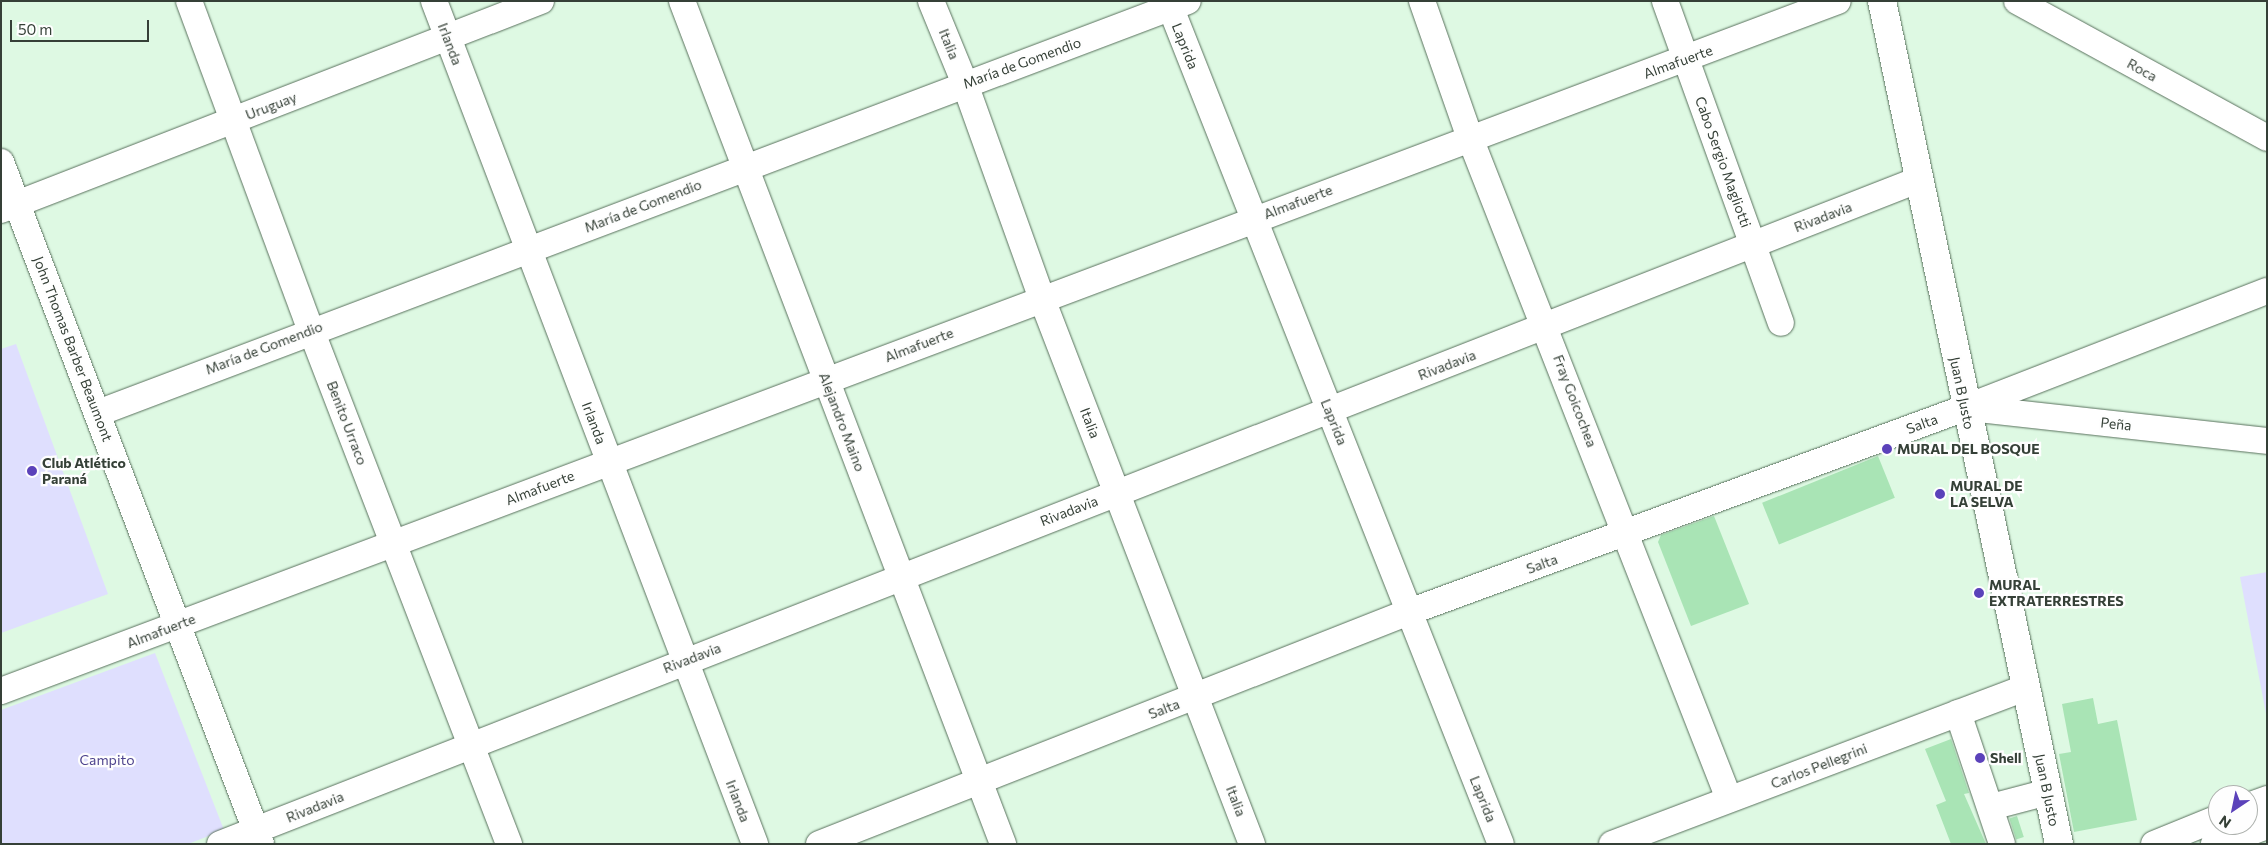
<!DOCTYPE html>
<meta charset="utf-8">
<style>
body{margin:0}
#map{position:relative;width:2268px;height:845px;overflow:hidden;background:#def9e3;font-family:Commissioner,sans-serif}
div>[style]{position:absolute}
.green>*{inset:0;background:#dfdffe}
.building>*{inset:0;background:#a9e4b5;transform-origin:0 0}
.roads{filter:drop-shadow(0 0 1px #59715d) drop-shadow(0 0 1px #59715d)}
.minor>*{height:26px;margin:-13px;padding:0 13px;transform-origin:13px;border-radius:13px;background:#fff}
.major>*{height:28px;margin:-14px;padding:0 14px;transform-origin:14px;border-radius:14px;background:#fff}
.dots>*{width:14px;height:14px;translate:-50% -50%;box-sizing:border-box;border:2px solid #fefefe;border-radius:50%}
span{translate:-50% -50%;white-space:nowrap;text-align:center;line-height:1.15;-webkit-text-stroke:4.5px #fefefe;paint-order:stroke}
.street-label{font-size:14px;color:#354037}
.poi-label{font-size:14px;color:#354037;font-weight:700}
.left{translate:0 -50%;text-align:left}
.park-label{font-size:14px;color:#4d438d}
.frame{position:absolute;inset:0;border:2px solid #354037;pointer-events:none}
.north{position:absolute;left:2208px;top:785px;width:50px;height:50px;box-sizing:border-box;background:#fefefe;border:1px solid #aeb2ae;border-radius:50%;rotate:214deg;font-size:14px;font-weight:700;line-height:20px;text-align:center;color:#354037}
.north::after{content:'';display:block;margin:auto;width:18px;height:22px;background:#5b42ba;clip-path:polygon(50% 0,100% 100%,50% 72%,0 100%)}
.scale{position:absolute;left:10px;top:20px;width:139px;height:22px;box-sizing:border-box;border:2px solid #354037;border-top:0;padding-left:6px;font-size:15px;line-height:18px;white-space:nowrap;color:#354037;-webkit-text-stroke:4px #fefefe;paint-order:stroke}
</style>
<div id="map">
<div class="green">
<div style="clip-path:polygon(16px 344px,108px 594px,1px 633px,1px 349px)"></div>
<div style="clip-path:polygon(2267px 572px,2267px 719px,2240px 577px)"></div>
<div style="clip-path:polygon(155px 653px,224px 830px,188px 844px,1px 844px,1px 710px)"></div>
</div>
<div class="building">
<div style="left:1878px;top:456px;width:45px;height:125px;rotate:68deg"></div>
<div style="clip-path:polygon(1714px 516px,1749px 604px,1691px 626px,1658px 542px,1661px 535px)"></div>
<div style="clip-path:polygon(2093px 698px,2098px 724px,2117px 720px,2137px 820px,2074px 832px,2059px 754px,2071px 752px,2062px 704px)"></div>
<div style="clip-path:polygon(1951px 739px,1969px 793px,1964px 794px,1986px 844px,1951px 844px,1936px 805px,1946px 801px,1925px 749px)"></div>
<div style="left:2017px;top:816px;width:22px;height:8px;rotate:72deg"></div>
</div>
<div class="roads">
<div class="minor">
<div style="left:189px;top:1px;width:351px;rotate:69.7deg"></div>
<div style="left:311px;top:330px;width:551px;rotate:68.93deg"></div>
<div style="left:434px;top:1px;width:902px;rotate:69.15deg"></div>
<div style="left:682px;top:1px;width:902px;rotate:69.15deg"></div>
<div style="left:931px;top:1px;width:90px;rotate:67.7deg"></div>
<div style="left:965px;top:84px;width:228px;rotate:70.3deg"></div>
<div style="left:1042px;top:299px;width:584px;rotate:68.93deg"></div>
<div style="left:1168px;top:1px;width:906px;rotate:68.45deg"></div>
<div style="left:1422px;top:1px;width:145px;rotate:70.7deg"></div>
<div style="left:1470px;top:138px;width:710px;rotate:68.6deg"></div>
<div style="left:1665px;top:1px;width:342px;rotate:70.2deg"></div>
<div style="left:2017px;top:1px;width:285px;rotate:28.7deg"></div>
<div style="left:1px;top:162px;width:730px;rotate:69.13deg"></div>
<div style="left:1px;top:210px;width:579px;rotate:-21.16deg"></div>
<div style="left:1969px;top:408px;width:300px;rotate:6.3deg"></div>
<div style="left:98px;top:413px;width:1165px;rotate:-20.71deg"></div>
<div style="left:1px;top:691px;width:1962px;rotate:-20.59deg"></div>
<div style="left:1958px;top:713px;width:138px;rotate:71.4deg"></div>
<div style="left:2248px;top:806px;width:20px;rotate:-20deg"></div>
<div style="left:1991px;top:807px;width:59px;rotate:-14.7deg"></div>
<div style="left:220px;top:844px;width:1823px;rotate:-21.36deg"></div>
<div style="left:819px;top:844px;width:634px;rotate:-21.47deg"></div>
<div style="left:1409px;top:612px;width:592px;rotate:-20.15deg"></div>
<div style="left:1965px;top:408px;width:324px;rotate:-21.2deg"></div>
<div style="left:1612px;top:844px;width:441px;rotate:-20.7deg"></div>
<div style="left:2154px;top:844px;width:69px;rotate:-22.1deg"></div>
</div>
<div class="major">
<div style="left:1882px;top:1px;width:861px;rotate:78.14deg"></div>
<div style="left:2215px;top:844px;width:55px;rotate:-20.1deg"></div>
</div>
</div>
<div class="dots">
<div style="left:1887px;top:449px;background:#5b42ba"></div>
<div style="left:32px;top:471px;background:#5b42ba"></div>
<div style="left:1940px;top:494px;background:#5b42ba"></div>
<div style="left:1979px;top:593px;background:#5b42ba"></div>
<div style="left:1980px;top:758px;background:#5b42ba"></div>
</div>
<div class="street-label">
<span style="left:450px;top:44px;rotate:69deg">Irlanda</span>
<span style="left:949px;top:44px;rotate:68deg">Italia</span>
<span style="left:1185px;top:46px;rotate:68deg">Laprida</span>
<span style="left:1678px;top:62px;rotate:-20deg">Almafuerte</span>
<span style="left:1022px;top:63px;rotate:-20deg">María de Gomendio</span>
<span style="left:2142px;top:70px;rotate:29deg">Roca</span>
<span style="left:271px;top:106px;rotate:-21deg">Uruguay</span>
<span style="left:1723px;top:162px;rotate:70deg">Cabo Sergio Magliotti</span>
<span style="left:1298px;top:202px;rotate:-21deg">Almafuerte</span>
<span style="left:643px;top:206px;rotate:-21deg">María de Gomendio</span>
<span style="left:1823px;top:217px;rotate:-21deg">Rivadavia</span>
<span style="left:919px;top:345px;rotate:-21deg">Almafuerte</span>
<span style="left:264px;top:348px;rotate:-21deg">María de Gomendio</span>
<span style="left:73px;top:349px;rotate:69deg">John Thomas Barber Beaumont</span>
<span style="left:1447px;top:365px;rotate:-21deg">Rivadavia</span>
<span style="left:1962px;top:393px;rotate:78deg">Juan B Justo</span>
<span style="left:1575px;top:401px;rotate:69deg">Fray Goicochea</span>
<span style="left:842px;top:422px;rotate:69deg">Alejandro Maino</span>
<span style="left:1334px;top:422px;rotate:68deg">Laprida</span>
<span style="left:347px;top:423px;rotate:69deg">Benito Urraco</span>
<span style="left:594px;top:423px;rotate:69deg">Irlanda</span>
<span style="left:1090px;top:423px;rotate:69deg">Italia</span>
<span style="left:1922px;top:424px;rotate:-20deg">Salta</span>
<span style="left:2116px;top:424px;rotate:6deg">Peña</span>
<span style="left:540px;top:488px;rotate:-21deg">Almafuerte</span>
<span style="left:1069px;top:511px;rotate:-21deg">Rivadavia</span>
<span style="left:1542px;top:564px;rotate:-20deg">Salta</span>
<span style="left:161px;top:631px;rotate:-21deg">Almafuerte</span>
<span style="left:692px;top:658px;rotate:-21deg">Rivadavia</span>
<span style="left:1164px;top:709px;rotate:-21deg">Salta</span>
<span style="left:1819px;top:766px;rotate:-21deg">Carlos Pellegrini</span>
<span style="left:2047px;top:790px;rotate:78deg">Juan B Justo</span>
<span style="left:1483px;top:799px;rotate:68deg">Laprida</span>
<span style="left:738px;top:801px;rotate:69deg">Irlanda</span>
<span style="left:1236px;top:801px;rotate:69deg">Italia</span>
<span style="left:315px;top:807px;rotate:-22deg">Rivadavia</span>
</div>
<div class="poi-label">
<span class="left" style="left:1897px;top:449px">MURAL DEL BOSQUE</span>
<span class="left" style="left:42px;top:471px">Club Atlético<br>Paraná</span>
<span class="left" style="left:1950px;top:494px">MURAL DE<br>LA SELVA</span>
<span class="left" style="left:1989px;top:593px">MURAL<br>EXTRATERRESTRES</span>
<span class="left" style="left:1990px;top:758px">Shell</span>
</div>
<div class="park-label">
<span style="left:107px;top:760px">Campito</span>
</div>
<div class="frame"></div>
<div class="north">N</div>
<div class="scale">50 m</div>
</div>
